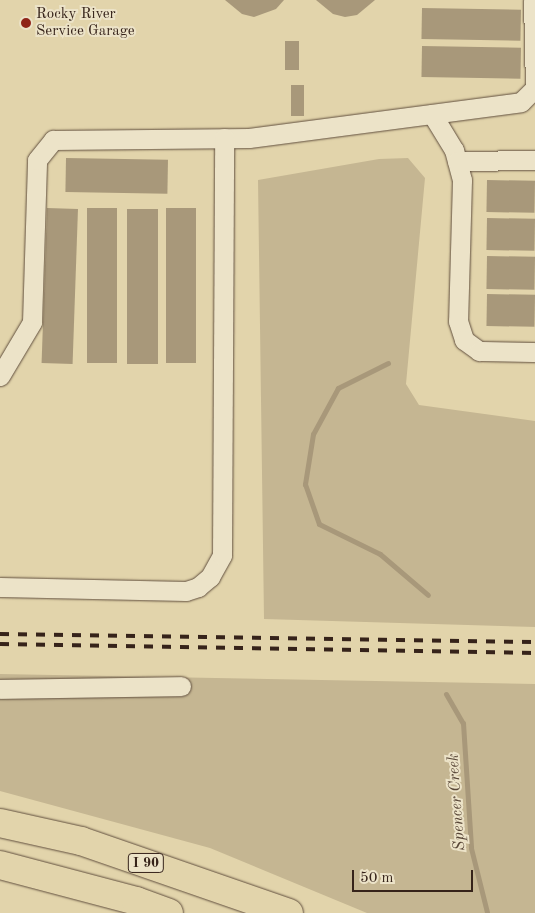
<!DOCTYPE html>
<style>
body{margin:0}
#map{position:relative;width:535px;height:913px;overflow:hidden;background:#e2d4ab;font-family:"Old Standard TT",serif}
div>[style]{position:absolute}
.green>*{inset:0;background:#c5b692}
.water>*{inset:0;background:#a8987a;transform-origin:0 0}
.stream>*{height:5px;margin:-2.5px;padding:0 2.5px;transform-origin:2.5px;border-radius:2.5px;background:#a8987a}
.roads{filter:drop-shadow(0 0 1px #614f3e) drop-shadow(0 0 1px #614f3e)}
.minor>*{height:19px;margin:-9.5px;padding:0 9.5px;transform-origin:9.5px;border-radius:9.5px;background:#ece3c8}
.highway>*{height:28px;margin:-14px;padding:0 14px;transform-origin:14px;border-radius:14px;background:#e2d4ab}
.rail>*{height:4px;margin-top:-2px;transform-origin:0;background:repeating-linear-gradient(90deg,#36231a 0 9px,transparent 0 18px)}
.dots>*{width:14px;height:14px;translate:-50% -50%;box-sizing:border-box;border:2px solid #ece3c8;border-radius:50%}
span{translate:-50% -50%;white-space:nowrap;text-align:center;line-height:1.15;-webkit-text-stroke:4px #ece3c8;paint-order:stroke}
.shield-label span{padding:1px 4px;background:#ece3c8;border:1px solid;border-radius:4px;-webkit-text-stroke-width:0}
.shield-label{font-size:14px;color:#36231a;font-weight:700}
.poi-label{font-size:15px;color:#36231a}
.left{translate:0 -50%;text-align:left}
.water-label{font-size:16px;color:#584637;font-style:italic}
.scale{position:absolute;left:352px;top:870px;width:121px;height:22px;box-sizing:border-box;border:2px solid #36231a;border-top:0;padding-left:6px;font-size:15px;line-height:18px;white-space:nowrap;color:#36231a;-webkit-text-stroke:4px #ece3c8;paint-order:stroke}
</style>
<div id="map">
<div class="green">
<div style="clip-path:polygon(408px 158px,425px 178px,406px 384px,419px 405px,535px 421px,535px 627px,264px 619px,258px 180px,379px 159px)"></div>
<div style="clip-path:polygon(0 674px,535px 684px,535px 913px,367px 913px,210px 848px,0 791px)"></div>
</div>
<div class="water">
<div style="clip-path:polygon(225px 0,284px 0,276px 9px,254px 17px,242px 14px)"></div>
<div style="clip-path:polygon(316px 0,375px 0,357px 15px,345px 17px,333px 14px)"></div>
<div style="left:422px;top:8px;width:99px;height:31px;rotate:1deg"></div>
<div style="left:285px;top:41px;width:14px;height:29px"></div>
<div style="left:422px;top:46px;width:99px;height:31px;rotate:1deg"></div>
<div style="left:291px;top:85px;width:13px;height:31px"></div>
<div style="left:66px;top:158px;width:102px;height:34px;rotate:1deg"></div>
<div style="left:487px;top:180px;width:48px;height:32px;rotate:1deg"></div>
<div style="left:47px;top:208px;width:31px;height:155px;rotate:2deg"></div>
<div style="left:87px;top:208px;width:30px;height:155px"></div>
<div style="left:166px;top:208px;width:30px;height:155px"></div>
<div style="left:127px;top:209px;width:31px;height:155px"></div>
<div style="left:487px;top:218px;width:48px;height:32px;rotate:1deg"></div>
<div style="left:487px;top:256px;width:48px;height:33px;rotate:1deg"></div>
<div style="left:487px;top:294px;width:48px;height:32px;rotate:1deg"></div>
</div>
<div class="stream">
<div style="left:388px;top:363px;width:56px;rotate:153.4deg"></div>
<div style="left:338px;top:388px;width:52px;rotate:118.5deg"></div>
<div style="left:313px;top:434px;width:51px;rotate:99.1deg"></div>
<div style="left:305px;top:484px;width:42px;rotate:70.7deg"></div>
<div style="left:319px;top:524px;width:68px;rotate:26.2deg"></div>
<div style="left:380px;top:554px;width:63px;rotate:40.5deg"></div>
<div style="left:446px;top:694px;width:34px;rotate:60deg"></div>
<div style="left:463px;top:723px;width:125px;rotate:86.3deg"></div>
<div style="left:471px;top:848px;width:66px;rotate:76deg"></div>
</div>
<div class="roads">
<div class="minor">
<div style="left:533px;top:0;width:87px;rotate:88.7deg"></div>
<div style="left:432px;top:114px;width:42px;rotate:58.6deg"></div>
<div style="left:454px;top:150px;width:31px;rotate:75deg"></div>
<div style="left:462px;top:180px;width:141px;rotate:91.6deg"></div>
<div style="left:458px;top:321px;width:20px;rotate:72deg"></div>
<div style="left:464px;top:340px;width:19px;rotate:36deg"></div>
<div style="left:479px;top:351px;width:56px;rotate:1deg"></div>
<div style="left:457px;top:161px;width:78px;rotate:-0.7deg"></div>
<div style="left:0;top:376px;width:63px;rotate:-59.3deg"></div>
<div style="left:32px;top:322px;width:162px;rotate:-88.2deg"></div>
<div style="left:37px;top:160px;width:26px;rotate:-51deg"></div>
<div style="left:53px;top:140px;width:196px;rotate:-0.6deg"></div>
<div style="left:249px;top:138px;width:274px;rotate:-7.5deg"></div>
<div style="left:521px;top:102px;width:20px;rotate:-45deg"></div>
<div style="left:0;top:587px;width:186px;rotate:1.2deg"></div>
<div style="left:186px;top:591px;width:13px;rotate:-18deg"></div>
<div style="left:198px;top:587px;width:16px;rotate:-40deg"></div>
<div style="left:210px;top:577px;width:25px;rotate:-61deg"></div>
<div style="left:222px;top:555px;width:417px;rotate:-89.7deg"></div>
<div style="left:0;top:689px;width:181px;rotate:-0.9deg"></div>
</div>
<div class="highway">
<div style="left:0;top:823px;width:83px;rotate:12.5deg"></div>
<div style="left:81px;top:841px;width:220px;rotate:19.1deg"></div>
<div style="left:0;top:865px;width:141px;rotate:14.8deg"></div>
<div style="left:136px;top:901px;width:35px;rotate:20deg"></div>
</div>
</div>
<div class="rail">
<div style="left:0;top:634px;width:535px;rotate:0.86deg"></div>
<div style="left:0;top:644px;width:535px;rotate:0.96deg"></div>
</div>
<div class="dots">
<div style="left:26px;top:23px;background:#8f2418"></div>
</div>
<div class="shield-label">
<span style="left:146px;top:863px">I 90</span>
</div>
<div class="poi-label">
<span class="left" style="left:36px;top:23px">Rocky River<br>Service Garage</span>
</div>
<div class="water-label">
<span style="left:457px;top:802px;rotate:-94deg">Spencer Creek</span>
</div>
<div class="scale">50 m</div>
</div>
